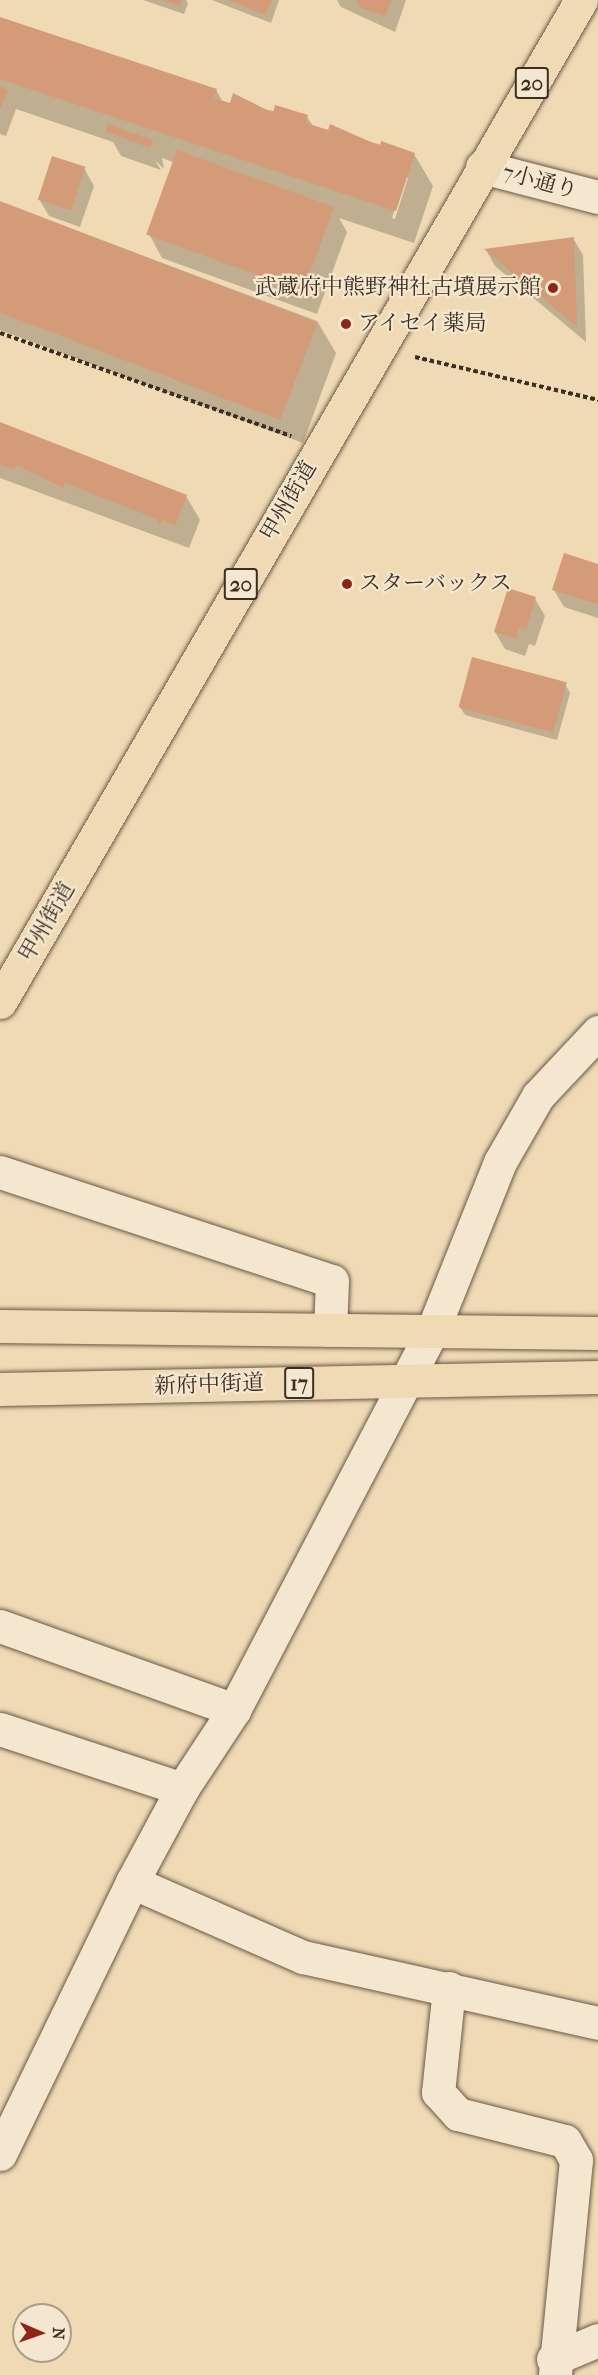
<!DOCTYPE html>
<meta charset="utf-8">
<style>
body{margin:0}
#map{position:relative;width:598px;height:2375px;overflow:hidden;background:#efdab5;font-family:"IM FELL French Canon","Noto Serif JP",serif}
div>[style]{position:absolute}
.shadow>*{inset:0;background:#0003}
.building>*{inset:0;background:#d39b77;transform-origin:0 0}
.path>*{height:4px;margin-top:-2px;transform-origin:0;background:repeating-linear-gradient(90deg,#3d2e23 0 4.5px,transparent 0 7.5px)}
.roads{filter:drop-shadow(0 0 2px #6a5948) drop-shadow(0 0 2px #6a5948)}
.minor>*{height:33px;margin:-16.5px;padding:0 16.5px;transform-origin:16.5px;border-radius:16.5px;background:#f5e7cf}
.major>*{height:33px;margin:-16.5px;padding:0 16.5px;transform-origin:16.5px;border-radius:16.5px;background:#efdab5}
.highway>*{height:33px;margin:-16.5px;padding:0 16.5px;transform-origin:16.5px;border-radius:16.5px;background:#efdab5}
.dots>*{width:16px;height:16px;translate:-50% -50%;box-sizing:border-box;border:3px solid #f5e7cf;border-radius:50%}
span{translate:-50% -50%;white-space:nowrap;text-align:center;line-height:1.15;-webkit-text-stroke:4.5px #f5e7cf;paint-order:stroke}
.shield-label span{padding:2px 4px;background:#f5e7cf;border:2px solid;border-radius:4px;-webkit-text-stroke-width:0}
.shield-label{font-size:21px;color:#3d2e23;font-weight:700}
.street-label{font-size:22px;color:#3d2e23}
.poi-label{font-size:22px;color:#3d2e23}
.right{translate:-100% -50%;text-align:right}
.left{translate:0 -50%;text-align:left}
.north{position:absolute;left:12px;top:2303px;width:60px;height:60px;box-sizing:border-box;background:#f5e7cf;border:2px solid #ab9d8a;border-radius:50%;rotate:92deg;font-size:16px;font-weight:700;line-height:24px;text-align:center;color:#3d2e23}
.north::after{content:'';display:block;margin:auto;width:21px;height:27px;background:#8f2418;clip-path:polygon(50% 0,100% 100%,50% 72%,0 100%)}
</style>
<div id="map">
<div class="shadow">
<div style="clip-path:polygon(143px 0,186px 0,188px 4px,184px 14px)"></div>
<div style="clip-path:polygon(212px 0,279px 0,271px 23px)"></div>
<div style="clip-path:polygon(337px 0,406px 0,395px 32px,341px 7px)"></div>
<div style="clip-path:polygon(evenodd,0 18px,216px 90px,223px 102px,307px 117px,313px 126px,414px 154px,433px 186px,414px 243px,339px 218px,347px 232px,317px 314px,162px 258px,149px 234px,175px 163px,162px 158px,164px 169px,155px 160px,161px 170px,121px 156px,113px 142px,16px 109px,6px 136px,0 134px,0 18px,405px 178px,408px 178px,395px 219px,392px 218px,405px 178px)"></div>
<div style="clip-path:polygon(84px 168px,94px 186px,80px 227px,49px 216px,39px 199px)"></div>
<div style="clip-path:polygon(0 202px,317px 321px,336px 353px,303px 443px,0 330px)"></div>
<div style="clip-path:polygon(573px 238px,583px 255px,586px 342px,495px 266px,486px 250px)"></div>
<div style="clip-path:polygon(0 423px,186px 496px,200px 520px,189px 548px,0 478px)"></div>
<div style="clip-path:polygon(598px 565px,598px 618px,564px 607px,554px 590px)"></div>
<div style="clip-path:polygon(535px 599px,545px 616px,535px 646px,529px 644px,525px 656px,505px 649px,495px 632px)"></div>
<div style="clip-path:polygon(565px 684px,570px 693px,557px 740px,465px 715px,460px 707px)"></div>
</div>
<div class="building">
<div style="clip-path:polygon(162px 0,182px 0,180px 6px)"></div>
<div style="clip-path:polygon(228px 0,271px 0,266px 15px)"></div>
<div style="clip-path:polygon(357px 0,391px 0,385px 16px,359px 7px)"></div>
<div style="clip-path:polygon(0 17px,217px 89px,214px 98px,230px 103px,233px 93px,273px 113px,275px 105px,308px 115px,306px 123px,328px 130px,330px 124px,380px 146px,381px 141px,415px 153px,396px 211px,0 79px)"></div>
<div style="clip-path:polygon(0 87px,8px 90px,0 110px)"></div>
<div style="left:108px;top:124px;width:48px;height:8px;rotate:20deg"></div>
<div style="left:177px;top:150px;width:167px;height:90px;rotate:20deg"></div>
<div style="left:52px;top:156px;width:35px;height:46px;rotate:18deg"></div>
<div style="left:0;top:201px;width:340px;height:104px;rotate:21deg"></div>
<div style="clip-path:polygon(574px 237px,577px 327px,484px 249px)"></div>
<div style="clip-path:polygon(0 422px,187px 495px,175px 525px,162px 520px,160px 525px,155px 518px,65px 483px,63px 488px,16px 465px,14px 470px,0 464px)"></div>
<div style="clip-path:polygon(564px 553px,598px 564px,598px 604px,552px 590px)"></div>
<div style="clip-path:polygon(508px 588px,536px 597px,526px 630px,519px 627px,516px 639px,494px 632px)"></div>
<div style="left:472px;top:657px;width:98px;height:52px;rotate:15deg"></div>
</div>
<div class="path">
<div style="left:0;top:333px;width:309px;rotate:19.5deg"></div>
<div style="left:415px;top:357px;width:188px;rotate:13.2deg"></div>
</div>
<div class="roads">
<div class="minor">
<div style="left:482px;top:167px;width:120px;rotate:14.5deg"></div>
<div style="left:0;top:1172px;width:349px;rotate:18.2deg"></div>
<div style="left:332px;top:1281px;width:49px;rotate:92.3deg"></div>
<div style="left:0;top:1626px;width:249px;rotate:19.7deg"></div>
<div style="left:0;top:1729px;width:192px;rotate:18.2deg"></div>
<div style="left:132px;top:1882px;width:187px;rotate:23.7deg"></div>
<div style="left:303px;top:1957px;width:302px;rotate:12.6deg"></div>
<div style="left:449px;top:1988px;width:105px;rotate:96deg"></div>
<div style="left:438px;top:2092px;width:30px;rotate:48deg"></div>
<div style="left:458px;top:2114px;width:110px;rotate:14.2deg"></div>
<div style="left:565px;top:2141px;width:22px;rotate:60deg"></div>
<div style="left:576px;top:2160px;width:216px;rotate:95.6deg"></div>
<div style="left:0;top:2154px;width:302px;rotate:-64.1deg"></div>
<div style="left:132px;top:1882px;width:106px;rotate:-61.7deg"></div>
<div style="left:182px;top:1789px;width:95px;rotate:-56.6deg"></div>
<div style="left:234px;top:1710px;width:427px;rotate:-62.4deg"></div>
<div style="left:432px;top:1332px;width:183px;rotate:-68.2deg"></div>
<div style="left:500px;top:1162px;width:76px;rotate:-60.1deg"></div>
<div style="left:538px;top:1096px;width:88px;rotate:-46.8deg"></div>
<div style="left:553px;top:2359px;width:49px;rotate:-22.9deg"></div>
</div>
<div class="major">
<div style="left:0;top:1326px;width:598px;rotate:0.67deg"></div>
<div style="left:0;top:1389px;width:598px;rotate:-1.15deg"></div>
</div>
<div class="highway">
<div style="left:0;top:1002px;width:1158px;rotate:-59.89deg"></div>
</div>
</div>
<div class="dots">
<div style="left:553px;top:288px;background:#8f2418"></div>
<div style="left:346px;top:324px;background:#8f2418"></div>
<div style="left:347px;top:584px;background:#8f2418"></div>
</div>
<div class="shield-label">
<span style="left:532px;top:83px">20</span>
<span style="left:241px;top:584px">20</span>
<span style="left:299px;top:1383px">17</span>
</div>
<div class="street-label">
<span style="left:540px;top:182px;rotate:15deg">7小通り</span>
<span style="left:289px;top:501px;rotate:-60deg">甲州街道</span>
<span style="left:47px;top:922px;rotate:-60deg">甲州街道</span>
<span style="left:209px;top:1385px;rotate:-2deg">新府中街道</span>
</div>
<div class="poi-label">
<span class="right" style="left:541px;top:288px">武蔵府中熊野神社古墳展示館</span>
<span class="left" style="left:358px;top:324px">アイセイ薬局</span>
<span class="left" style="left:359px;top:584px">スターバックス</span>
</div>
<div class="north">N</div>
</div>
